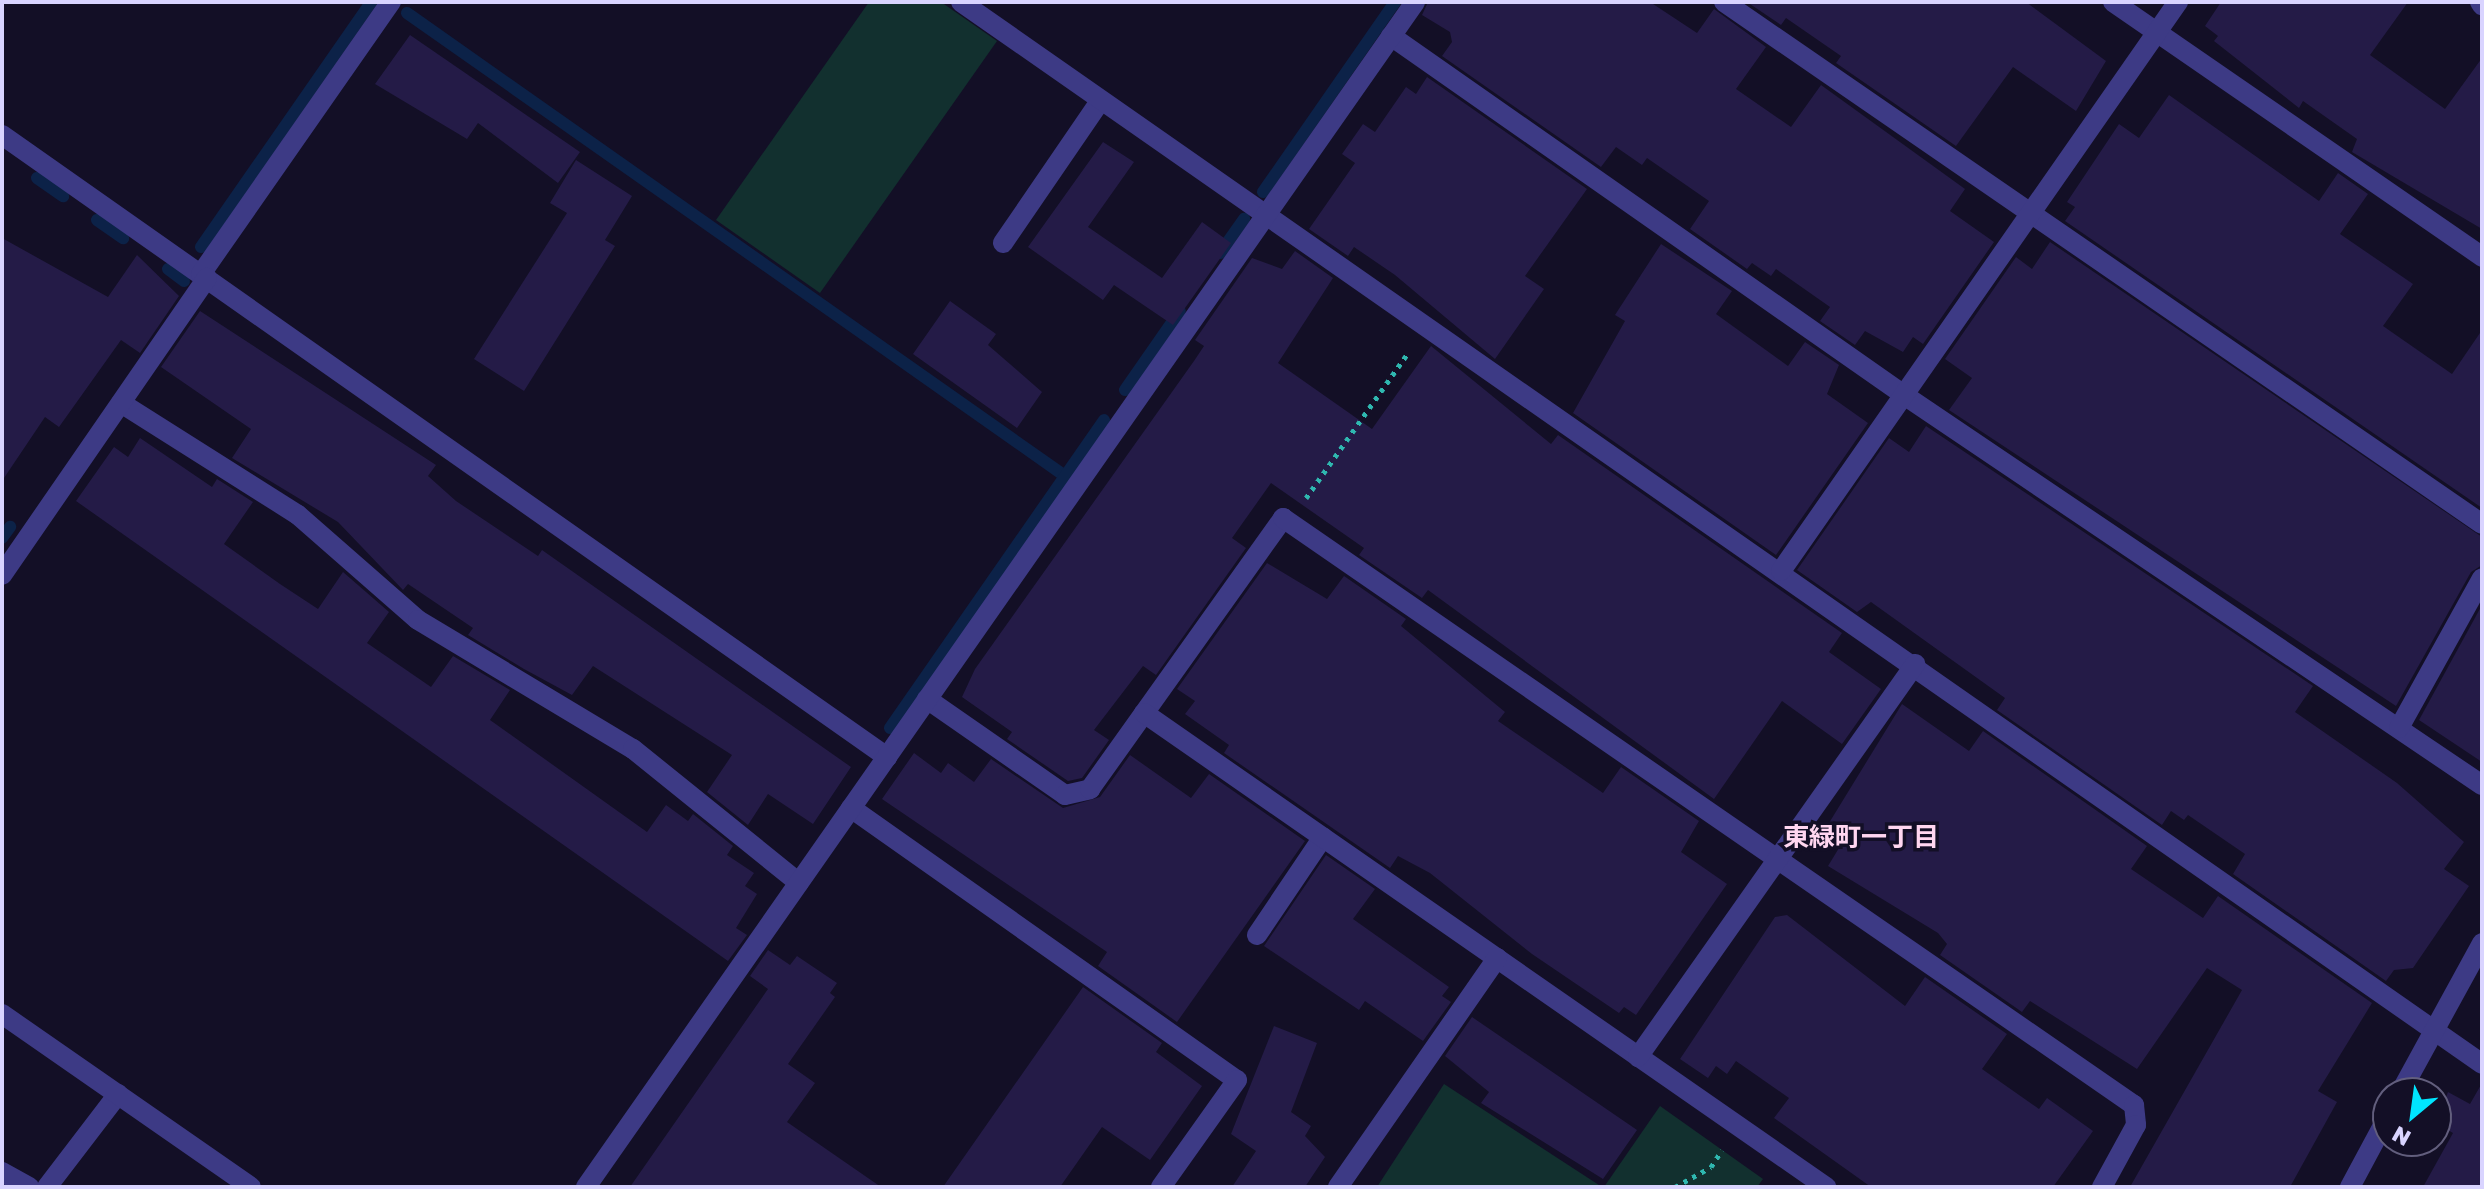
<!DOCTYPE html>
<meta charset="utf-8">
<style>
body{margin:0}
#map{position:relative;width:2484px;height:1189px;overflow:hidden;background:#130f26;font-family:"Golos Text","Noto Sans JP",sans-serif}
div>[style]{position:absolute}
.green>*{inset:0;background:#12302f}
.stream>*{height:12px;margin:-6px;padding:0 6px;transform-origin:6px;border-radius:6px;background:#0c2248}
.building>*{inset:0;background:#241b47}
.path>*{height:5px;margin-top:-2.5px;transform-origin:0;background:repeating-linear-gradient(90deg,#2fb8b0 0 4px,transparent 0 10px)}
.service>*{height:20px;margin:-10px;padding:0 10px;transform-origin:10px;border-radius:10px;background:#3d3a85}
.minor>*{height:20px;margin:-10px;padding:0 10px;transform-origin:10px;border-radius:10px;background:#3d3a85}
.tertiary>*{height:20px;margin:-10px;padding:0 10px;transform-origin:10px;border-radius:10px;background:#3d3a85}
span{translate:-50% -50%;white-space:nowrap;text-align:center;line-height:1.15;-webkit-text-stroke:7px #130f26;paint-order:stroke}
.neighbourhood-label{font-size:26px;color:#ffd6f0;font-weight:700}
.frame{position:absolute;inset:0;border:4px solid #d9d4ff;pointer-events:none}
.north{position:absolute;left:2372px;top:1077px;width:80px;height:80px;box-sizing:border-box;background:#130f26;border:2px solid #625e7d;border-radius:50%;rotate:209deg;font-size:22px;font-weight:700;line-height:32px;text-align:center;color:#d9d4ff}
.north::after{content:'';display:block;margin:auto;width:28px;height:36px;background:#00e5ff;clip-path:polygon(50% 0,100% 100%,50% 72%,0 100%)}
</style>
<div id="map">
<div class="green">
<div style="clip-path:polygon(869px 2px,941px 2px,997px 41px,820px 293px,716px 220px)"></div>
<div style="clip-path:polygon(1444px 1084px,1602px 1187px,1377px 1187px)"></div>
<div style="clip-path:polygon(1660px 1106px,1763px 1179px,1757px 1187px,1604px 1187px)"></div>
</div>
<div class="stream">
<div style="left:407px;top:13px;width:805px;rotate:35.13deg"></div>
<div style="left:37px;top:178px;width:32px;rotate:35deg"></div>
<div style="left:1263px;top:192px;width:231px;rotate:-55.2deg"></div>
<div style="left:97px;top:220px;width:32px;rotate:35deg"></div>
<div style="left:201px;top:247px;width:298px;rotate:-55.2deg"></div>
<div style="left:1220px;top:253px;width:42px;rotate:-54.8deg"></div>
<div style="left:168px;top:269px;width:20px;rotate:37deg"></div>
<div style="left:1125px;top:390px;width:96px;rotate:-55.2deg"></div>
<div style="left:2px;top:538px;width:14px;rotate:-54deg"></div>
<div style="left:890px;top:728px;width:375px;rotate:-55.2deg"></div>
</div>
<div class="building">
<div style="clip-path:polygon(1428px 2px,1650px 2px,1697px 33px,1714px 9px,1766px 47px,1736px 89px,1791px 127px,1821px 85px,1965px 189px,1950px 211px,1994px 242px,1923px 344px,1913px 337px,1903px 352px,1865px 331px,1855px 345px,1820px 321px,1830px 307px,1776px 269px,1771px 276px,1752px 263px,1747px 269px,1690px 229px,1709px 201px,1647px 158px,1642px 165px,1616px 147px,1601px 167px,1442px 56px,1452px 42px,1450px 32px,1422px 15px)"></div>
<div style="clip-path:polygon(1747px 2px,2026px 2px,2106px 61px,2076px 111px,2013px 67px,1956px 146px,1836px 63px,1841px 56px,1786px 18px,1781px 25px)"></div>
<div style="clip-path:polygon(2221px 2px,2408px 2px,2370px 55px,2445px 109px,2482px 58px,2482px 229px,2352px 152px,2357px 139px,2303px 101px,2299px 108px,2214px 41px,2218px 36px,2205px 26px)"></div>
<div style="clip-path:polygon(410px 35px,580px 152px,558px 183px,478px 123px,467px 139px,375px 84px)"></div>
<div style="clip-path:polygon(1427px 77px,1587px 189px,1525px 276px,1544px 289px,1495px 359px,1395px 275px,1354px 247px,1348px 256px,1309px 229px,1355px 163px,1342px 154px,1363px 124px,1375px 132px,1406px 87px,1416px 94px)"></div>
<div style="clip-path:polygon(2169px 95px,2319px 201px,2338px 173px,2368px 194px,2340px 234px,2413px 284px,2383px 326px,2452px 374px,2482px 330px,2482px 508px,2065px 221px,2075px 207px,2067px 202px,2119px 124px,2139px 138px)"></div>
<div style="clip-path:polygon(1103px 142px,1134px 162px,1088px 227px,1162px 278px,1202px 222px,1231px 243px,1173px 325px,1114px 285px,1103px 300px,1028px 247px)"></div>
<div style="clip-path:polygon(576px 160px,632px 196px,605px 240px,615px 246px,524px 391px,474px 359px,567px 213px,550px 203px)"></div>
<div style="clip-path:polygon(2px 238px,108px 297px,137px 255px,179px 296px,140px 353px,121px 340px,59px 427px,45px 417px,2px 481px)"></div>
<div style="clip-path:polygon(2050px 242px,2482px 537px,2482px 565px,2471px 572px,2396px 706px,1949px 410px,1972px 378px,1945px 359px,2016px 257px,2032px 269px)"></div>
<div style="clip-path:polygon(1661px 244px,1732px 291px,1716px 314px,1788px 366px,1805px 342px,1839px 365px,1827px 394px,1868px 423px,1776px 555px,1573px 413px,1625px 321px,1615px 315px)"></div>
<div style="clip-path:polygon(1295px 251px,1333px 278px,1278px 363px,1372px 429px,1431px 346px,1551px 444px,1558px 435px,1842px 633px,1829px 652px,1881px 689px,1842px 744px,1782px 701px,1714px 799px,1428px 590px,1422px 598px,1359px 555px,1364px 548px,1271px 483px,1232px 538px,1246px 548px,1156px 675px,1143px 666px,1094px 730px,1109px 740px,1082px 778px,1068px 781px,1007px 739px,1012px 732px,962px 697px,975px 669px,1194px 361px,1204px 346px,1195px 340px,1252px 258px,1282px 269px)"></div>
<div style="clip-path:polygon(950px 301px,996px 334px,988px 345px,1042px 392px,1017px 428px,913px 354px)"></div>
<div style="clip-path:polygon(200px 311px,436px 465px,428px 476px,456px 501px,538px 556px,542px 550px,851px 767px,813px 824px,768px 794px,748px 825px,707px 792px,732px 755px,593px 666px,572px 695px,524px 669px,468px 635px,473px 628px,408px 584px,403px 590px,338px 522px,232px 458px,251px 429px,161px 367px)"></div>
<div style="clip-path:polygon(1926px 426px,2313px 686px,2295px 712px,2397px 783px,2464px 842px,2444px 869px,2469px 886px,2413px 968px,2394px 970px,2386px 981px,2233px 874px,2245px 854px,2188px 815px,2184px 820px,2171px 811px,2162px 825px,1997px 710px,2005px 698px,1871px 602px,1857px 612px,1797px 570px,1889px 438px,1909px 452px)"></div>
<div style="clip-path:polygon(140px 438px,212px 487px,217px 479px,253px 502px,224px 544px,280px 584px,318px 609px,343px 572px,389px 612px,367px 643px,431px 687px,453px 656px,510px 690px,490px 720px,647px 832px,666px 805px,688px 821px,693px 814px,733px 846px,727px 855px,754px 873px,745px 886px,757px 894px,736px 928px,747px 935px,728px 961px,76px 501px,114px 447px,128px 457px)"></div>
<div style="clip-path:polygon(1267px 563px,1327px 599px,1344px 576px,1406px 619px,1401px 626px,1505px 712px,1498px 721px,1603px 793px,1621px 767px,1699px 821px,1681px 852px,1727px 884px,1636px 1015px,1624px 1007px,1619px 1013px,1532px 954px,1430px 873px,1398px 856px,1390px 868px,1224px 753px,1229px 745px,1185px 714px,1195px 701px,1177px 689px)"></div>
<div style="clip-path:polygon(2482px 605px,2482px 762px,2419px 720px)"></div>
<div style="clip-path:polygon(1902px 704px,1969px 751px,1983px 731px,2147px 846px,2131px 869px,2203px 918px,2218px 896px,2372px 1003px,2318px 1091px,2337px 1102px,2290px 1187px,2130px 1187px,2242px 990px,2207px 968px,2137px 1069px,2030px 1001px,2022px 1012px,1940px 955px,1947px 944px,1938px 933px,1828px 866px,1839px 848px,1821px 836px)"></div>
<div style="clip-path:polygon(914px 753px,941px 773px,948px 763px,974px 782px,991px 759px,1063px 808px,1100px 797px,1130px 755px,1191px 798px,1209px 774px,1305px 841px,1177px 1022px,1098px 966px,1107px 952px,882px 799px)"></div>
<div style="clip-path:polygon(1326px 855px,1375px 889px,1353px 919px,1449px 987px,1442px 996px,1451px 1002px,1423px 1041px,1365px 1001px,1359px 1010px,1264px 946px)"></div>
<div style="clip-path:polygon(1787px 915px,1905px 1006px,1925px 977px,2007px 1034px,1982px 1069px,2039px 1109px,2047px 1098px,2093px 1131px,2053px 1187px,1871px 1187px,1774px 1118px,1789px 1098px,1736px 1061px,1727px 1074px,1716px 1066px,1708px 1078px,1680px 1059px,1775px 917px)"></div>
<div style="clip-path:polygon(768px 950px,790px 965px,797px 956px,837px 983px,830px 993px,835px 997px,788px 1064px,815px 1083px,787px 1122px,881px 1187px,630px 1187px,768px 989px,750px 976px)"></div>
<div style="clip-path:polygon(1083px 987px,1162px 1043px,1156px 1052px,1202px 1086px,1150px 1160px,1102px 1127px,1060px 1187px,943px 1187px)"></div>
<div style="clip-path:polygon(1472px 1017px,1637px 1130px,1603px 1179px,1481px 1103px,1489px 1092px,1445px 1056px)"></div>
<div style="clip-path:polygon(1274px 1026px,1317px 1043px,1291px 1112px,1311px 1126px,1305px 1136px,1325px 1157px,1305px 1187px,1232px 1187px,1256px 1151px,1231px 1134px)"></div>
<div style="clip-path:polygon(2482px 1083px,2482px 1187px,2423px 1187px,2453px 1133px,2436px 1123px,2448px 1092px,2470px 1104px)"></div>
</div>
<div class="path">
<div style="left:1306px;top:498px;width:177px;rotate:-54.9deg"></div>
<div style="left:1675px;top:1187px;width:41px;rotate:-29.1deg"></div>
<div style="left:1711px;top:1167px;width:20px;rotate:-57deg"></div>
</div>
<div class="service">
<div style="left:1003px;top:243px;width:173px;rotate:-55.6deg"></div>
<div style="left:851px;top:808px;width:472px;rotate:35.2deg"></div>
<div style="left:1237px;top:1080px;width:131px;rotate:125.4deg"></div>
<div style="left:1257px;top:935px;width:118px;rotate:-56deg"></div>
<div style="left:2px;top:1172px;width:31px;rotate:29deg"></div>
<div style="left:47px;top:1187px;width:117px;rotate:-52.6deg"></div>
</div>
<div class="minor">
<div style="left:961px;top:2px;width:1855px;rotate:34.92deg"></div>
<div style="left:1724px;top:2px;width:920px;rotate:34.55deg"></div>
<div style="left:2113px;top:2px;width:449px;rotate:34.6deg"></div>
<div style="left:2480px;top:2px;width:4px;rotate:56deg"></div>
<div style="left:1391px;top:36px;width:626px;rotate:34.98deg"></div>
<div style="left:1904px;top:395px;width:697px;rotate:34.01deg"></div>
<div style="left:2px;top:135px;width:1082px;rotate:35.1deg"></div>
<div style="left:201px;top:274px;width:332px;rotate:-55.1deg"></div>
<div style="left:121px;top:403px;width:209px;rotate:32.3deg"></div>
<div style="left:298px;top:515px;width:159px;rotate:41.2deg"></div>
<div style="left:418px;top:620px;width:251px;rotate:31deg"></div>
<div style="left:633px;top:749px;width:213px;rotate:38.9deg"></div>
<div style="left:1781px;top:571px;width:694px;rotate:-55.1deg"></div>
<div style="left:2px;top:575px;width:361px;rotate:-55.4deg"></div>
<div style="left:927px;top:699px;width:168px;rotate:34.8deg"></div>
<div style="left:1065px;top:795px;width:26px;rotate:-13deg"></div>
<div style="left:1090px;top:789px;width:333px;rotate:-54.5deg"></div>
<div style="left:1283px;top:518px;width:1034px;rotate:34.6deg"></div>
<div style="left:2134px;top:1105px;width:20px;rotate:84deg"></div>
<div style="left:2136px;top:1125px;width:71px;rotate:118.7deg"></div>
<div style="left:1144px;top:713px;width:831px;rotate:34.8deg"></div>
<div style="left:2399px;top:728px;width:171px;rotate:-61deg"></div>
<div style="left:1638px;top:1057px;width:481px;rotate:-54.8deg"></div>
<div style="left:586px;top:1187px;width:1446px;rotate:-55.02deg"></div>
<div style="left:1338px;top:1187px;width:279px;rotate:-55.2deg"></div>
</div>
<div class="tertiary">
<div style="left:2px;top:1014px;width:303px;rotate:34.8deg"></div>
<div style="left:2400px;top:1093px;width:171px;rotate:-61.3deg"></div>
<div style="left:2350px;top:1187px;width:81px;rotate:-61.8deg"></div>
</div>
<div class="neighbourhood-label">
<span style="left:1861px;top:837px">東緑町一丁目</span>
</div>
<div class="frame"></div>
<div class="north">N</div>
</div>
